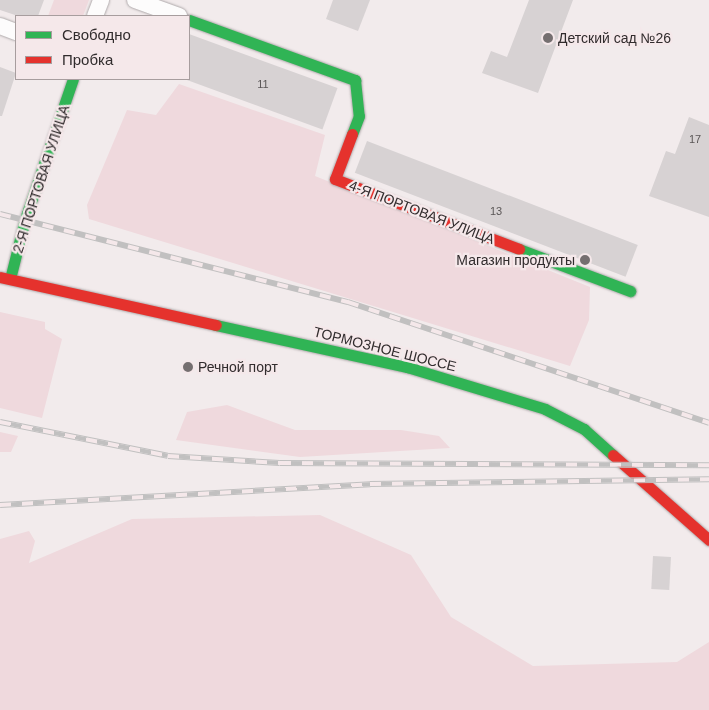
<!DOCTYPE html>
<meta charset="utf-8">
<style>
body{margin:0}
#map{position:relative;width:709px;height:710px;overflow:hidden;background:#f2ebec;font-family:Helvetica,sans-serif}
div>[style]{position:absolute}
.green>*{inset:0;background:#efd9dd}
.building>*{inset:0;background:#d7d2d3;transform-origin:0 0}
.roads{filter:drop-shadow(0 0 1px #afaaab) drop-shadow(0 0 1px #afaaab)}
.street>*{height:16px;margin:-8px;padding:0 8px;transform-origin:8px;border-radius:8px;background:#fdfcfc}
.fast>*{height:11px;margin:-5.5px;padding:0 5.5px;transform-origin:5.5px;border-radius:5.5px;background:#30b455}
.jam>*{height:11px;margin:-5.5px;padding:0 5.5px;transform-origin:5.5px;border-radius:5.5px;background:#e5322d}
.rail>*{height:5.5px;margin-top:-2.75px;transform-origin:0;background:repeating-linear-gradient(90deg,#f5e8ea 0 11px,#c1c0c0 0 22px);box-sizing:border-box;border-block:1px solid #c1c0c0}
.dots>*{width:14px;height:14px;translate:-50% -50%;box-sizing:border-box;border:2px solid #f5e8ea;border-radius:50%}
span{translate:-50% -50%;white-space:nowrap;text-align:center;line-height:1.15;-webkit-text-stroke:4.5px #f5e8ea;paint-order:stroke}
.number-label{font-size:11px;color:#5a5656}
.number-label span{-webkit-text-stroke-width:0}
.poi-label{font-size:14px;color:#312c2d}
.left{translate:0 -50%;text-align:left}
.right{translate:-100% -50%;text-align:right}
.street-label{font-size:14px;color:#312c2d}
.legend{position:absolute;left:15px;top:15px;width:175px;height:65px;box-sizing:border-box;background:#f5e8ea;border:1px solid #a79d9e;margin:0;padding:6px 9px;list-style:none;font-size:15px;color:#312c2d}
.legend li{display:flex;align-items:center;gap:10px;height:25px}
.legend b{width:25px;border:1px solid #a79d9e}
</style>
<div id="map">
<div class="green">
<div style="clip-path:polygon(54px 0,89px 0,83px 16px,48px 16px)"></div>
<div style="clip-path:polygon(179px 84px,325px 135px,315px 176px,590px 287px,589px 320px,570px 366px,89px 219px,87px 205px,127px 110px,156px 115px)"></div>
<div style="clip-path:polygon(0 312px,45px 322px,45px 329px,62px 339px,42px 418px,0 408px)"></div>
<div style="clip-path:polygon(227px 405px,295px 430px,401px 430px,439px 436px,450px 448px,300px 457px,176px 440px,187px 412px)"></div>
<div style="clip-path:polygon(0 432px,18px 436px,11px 452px,0 452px)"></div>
<div style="clip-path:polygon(320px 515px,411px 555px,451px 617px,533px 666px,677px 662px,709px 642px,709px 710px,0 710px,0 539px,29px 531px,35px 541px,29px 563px,132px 519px)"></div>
</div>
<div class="building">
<div style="clip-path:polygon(0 0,44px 0,38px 16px,18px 16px,0 10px)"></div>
<div style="clip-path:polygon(333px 0,370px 0,358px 31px,326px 19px)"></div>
<div style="clip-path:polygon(529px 0,573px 0,538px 93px,482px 73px,491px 51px,507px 57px)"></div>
<div style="left:189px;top:34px;width:158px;height:44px;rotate:20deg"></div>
<div style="clip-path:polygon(0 67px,16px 73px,2px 116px,0 116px)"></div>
<div style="clip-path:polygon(689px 117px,709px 125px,709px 217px,649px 196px,666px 151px,675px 154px)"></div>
<div style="left:367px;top:141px;width:290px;height:34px;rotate:21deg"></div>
<div style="left:653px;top:556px;width:18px;height:33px;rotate:3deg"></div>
</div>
<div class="roads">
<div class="street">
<div style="left:135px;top:0;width:47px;rotate:20deg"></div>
<div style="left:95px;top:16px;width:17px;rotate:-69deg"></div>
<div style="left:0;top:26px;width:17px;rotate:21deg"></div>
</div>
<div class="fast">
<div style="left:189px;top:20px;width:177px;rotate:19.9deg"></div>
<div style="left:355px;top:80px;width:36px;rotate:84deg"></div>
<div style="left:359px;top:116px;width:19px;rotate:111deg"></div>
<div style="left:519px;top:249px;width:119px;rotate:20.7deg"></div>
<div style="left:10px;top:279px;width:62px;rotate:-76deg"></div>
<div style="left:25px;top:219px;width:148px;rotate:-71.1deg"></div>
<div style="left:216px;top:325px;width:196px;rotate:12.4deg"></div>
<div style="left:407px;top:367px;width:144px;rotate:16.9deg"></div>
<div style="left:545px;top:409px;width:44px;rotate:27.1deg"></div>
<div style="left:584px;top:429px;width:39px;rotate:42deg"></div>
</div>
<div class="jam">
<div style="left:352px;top:134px;width:48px;rotate:110.7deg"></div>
<div style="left:335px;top:179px;width:197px;rotate:20.8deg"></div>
<div style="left:0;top:277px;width:221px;rotate:12.5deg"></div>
<div style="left:613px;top:455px;width:128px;rotate:41.5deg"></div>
</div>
</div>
<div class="rail">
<div style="left:0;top:214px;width:359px;rotate:14.2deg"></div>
<div style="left:348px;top:302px;width:381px;rotate:18.5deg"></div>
<div style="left:0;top:422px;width:171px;rotate:11.4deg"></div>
<div style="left:168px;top:456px;width:112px;rotate:3.6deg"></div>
<div style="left:280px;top:463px;width:429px;rotate:0.3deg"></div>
<div style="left:0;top:505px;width:371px;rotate:-3.2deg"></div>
<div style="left:370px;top:484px;width:339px;rotate:-0.8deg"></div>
</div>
<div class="dots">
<div style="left:548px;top:38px;background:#756f70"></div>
<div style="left:585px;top:260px;background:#756f70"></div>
<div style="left:188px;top:367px;background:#756f70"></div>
</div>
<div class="number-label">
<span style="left:263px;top:84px">11</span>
<span style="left:695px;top:139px">17</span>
<span style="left:496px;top:211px">13</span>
</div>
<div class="poi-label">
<span class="left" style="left:558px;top:38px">Детский сад №26</span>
<span class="right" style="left:575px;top:260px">Магазин продукты</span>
<span class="left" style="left:198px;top:367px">Речной порт</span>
</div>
<div class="street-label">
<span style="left:41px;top:179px;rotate:-72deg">2-Я ПОРТОВАЯ УЛИЦА</span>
<span style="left:422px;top:212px;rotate:21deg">4-Я ПОРТОВАЯ УЛИЦА</span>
<span style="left:385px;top:349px;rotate:14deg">ТОРМОЗНОЕ ШОССЕ</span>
</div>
<ul class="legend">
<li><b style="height:6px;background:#30b455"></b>Свободно</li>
<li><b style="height:6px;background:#e5322d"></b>Пробка</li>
</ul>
</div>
